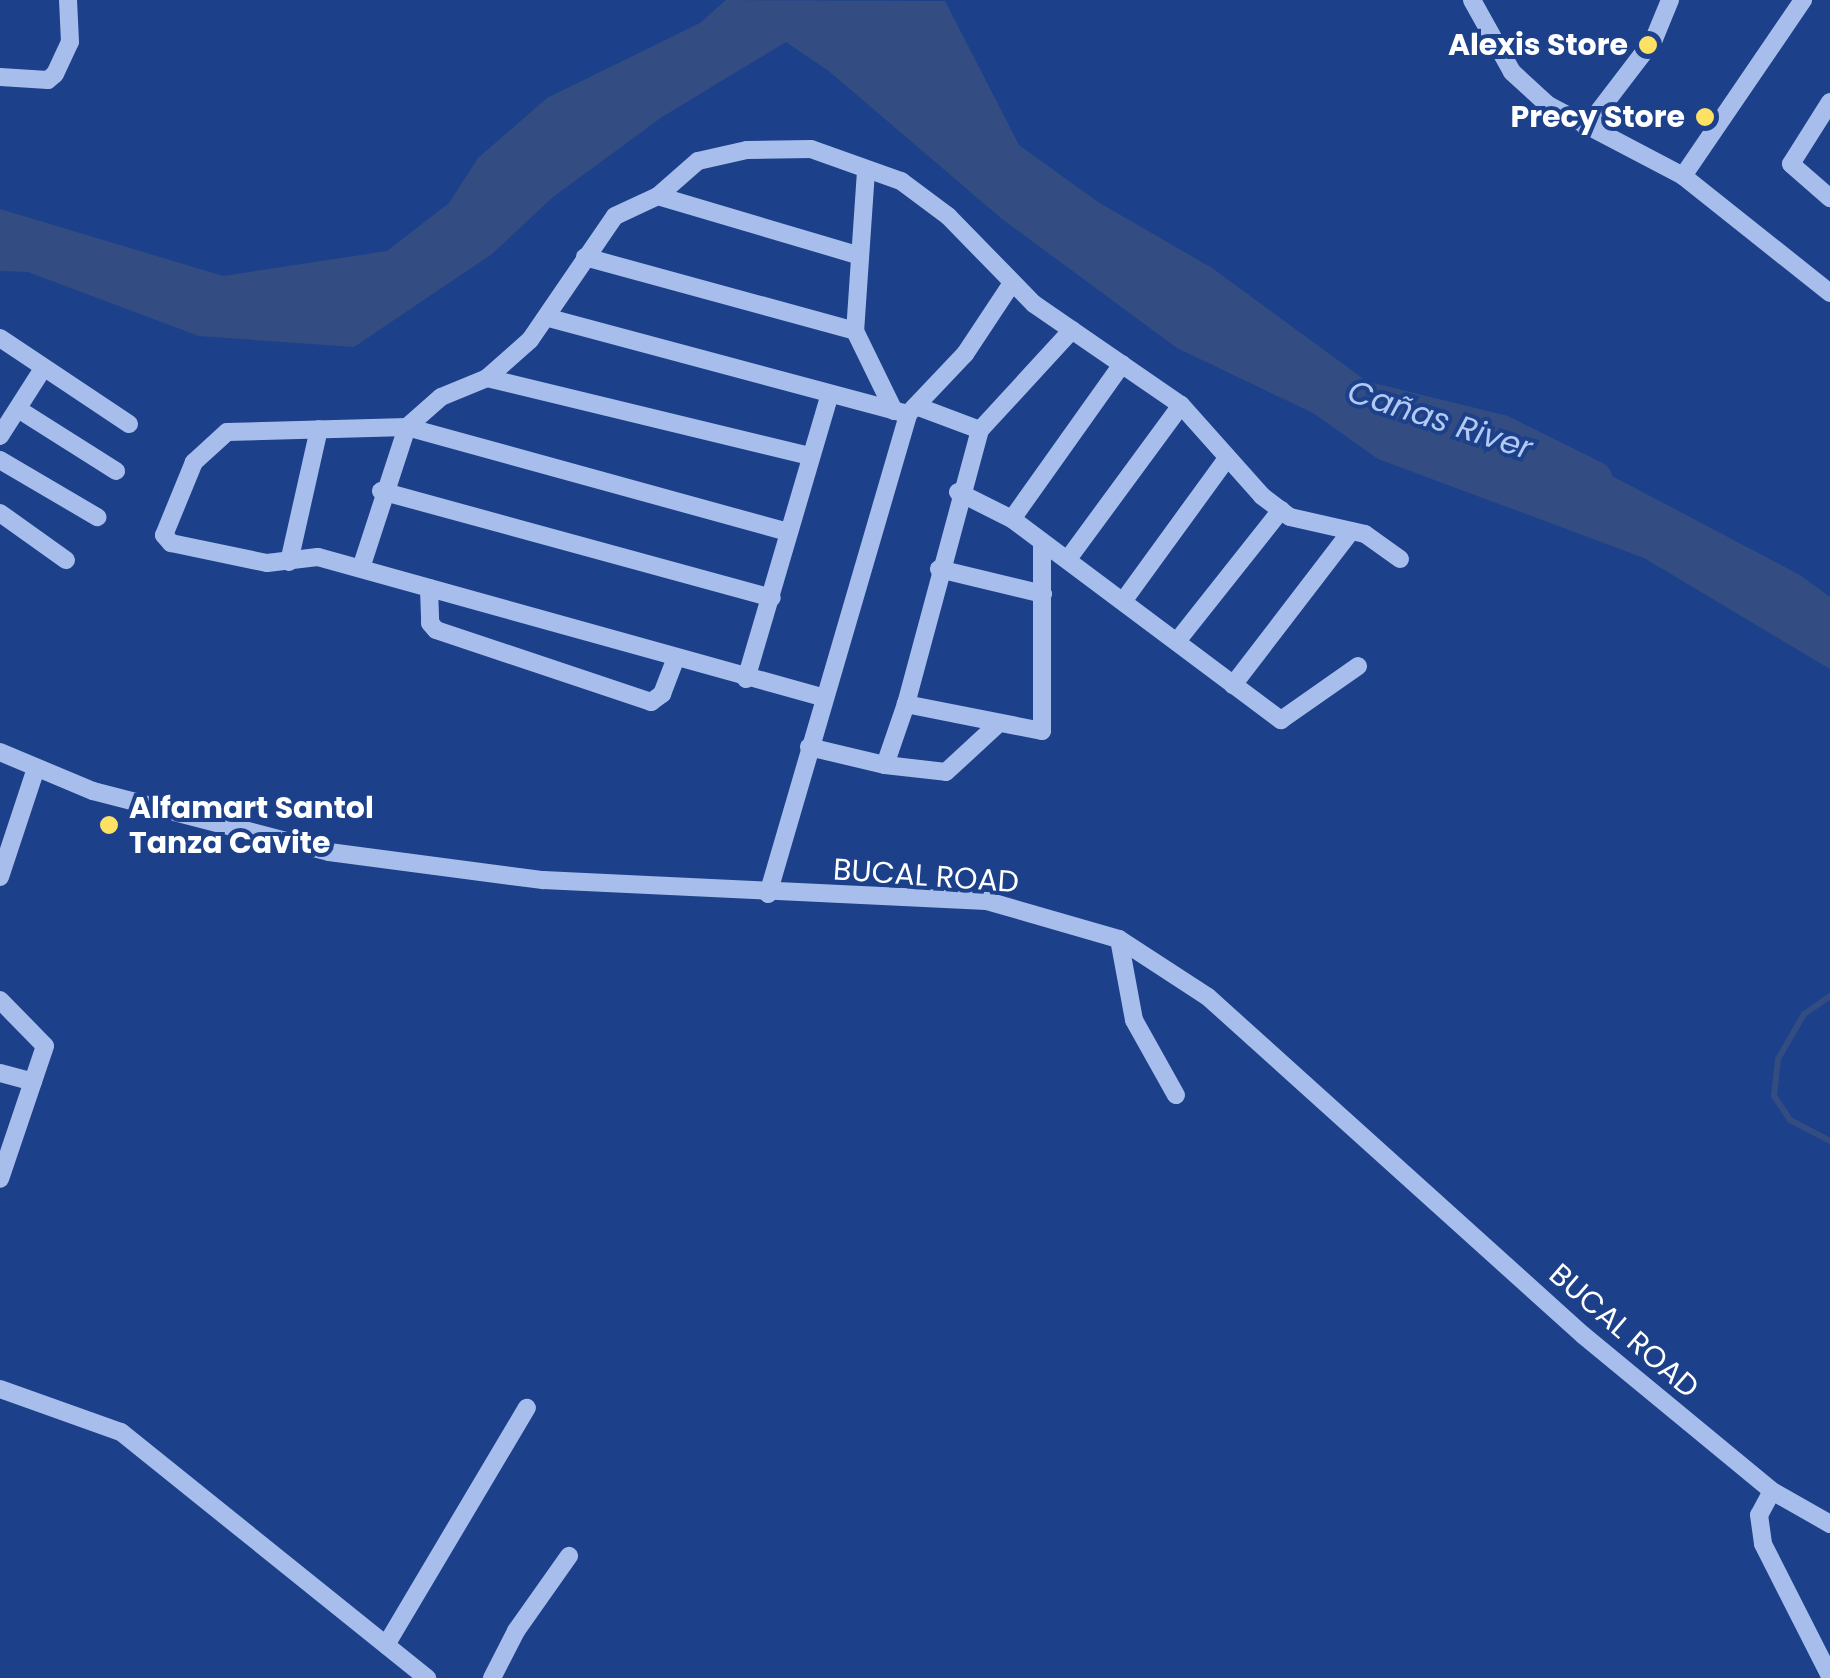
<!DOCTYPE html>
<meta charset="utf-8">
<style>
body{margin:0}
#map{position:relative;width:1830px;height:1678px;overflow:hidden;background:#1c4089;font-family:Poppins,sans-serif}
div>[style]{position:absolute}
.water>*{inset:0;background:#334d83}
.stream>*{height:6px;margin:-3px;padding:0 3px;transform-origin:3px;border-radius:3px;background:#334d83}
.river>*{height:35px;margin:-17.5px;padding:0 17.5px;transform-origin:17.5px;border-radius:17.5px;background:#334d83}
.minor>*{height:18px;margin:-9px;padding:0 9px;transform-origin:9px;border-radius:9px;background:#a7beec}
.dots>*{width:28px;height:28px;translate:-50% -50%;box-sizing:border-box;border:5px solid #1c4089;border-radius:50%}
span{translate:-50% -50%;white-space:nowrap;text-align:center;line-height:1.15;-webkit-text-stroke:8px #1c4089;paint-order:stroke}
.poi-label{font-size:30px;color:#fff;font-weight:700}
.right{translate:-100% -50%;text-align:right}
.left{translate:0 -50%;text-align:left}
.street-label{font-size:30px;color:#fff}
.water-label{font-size:32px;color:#b2c9f3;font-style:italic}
</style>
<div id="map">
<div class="water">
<div style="clip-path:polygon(726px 0,945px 1px,1019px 145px,1098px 202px,1212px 268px,1417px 418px,1595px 467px,1800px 575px,1830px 597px,1830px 669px,1644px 558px,1378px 459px,1313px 413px,1177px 348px,1002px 219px,830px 72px,786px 42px,662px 117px,553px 197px,492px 254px,354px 347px,199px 336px,28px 272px,0 271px,0 209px,223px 276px,387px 251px,449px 203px,478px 158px,547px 98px,700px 23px)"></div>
</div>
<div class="stream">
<div style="left:1830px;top:996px;width:32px;rotate:145deg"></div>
<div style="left:1804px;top:1014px;width:52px;rotate:120deg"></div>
<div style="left:1778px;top:1059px;width:37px;rotate:96deg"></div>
<div style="left:1774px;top:1096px;width:29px;rotate:56deg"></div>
<div style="left:1790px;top:1120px;width:45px;rotate:27.7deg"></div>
</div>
<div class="river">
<div style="left:1367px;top:399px;width:138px;rotate:13.8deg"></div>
<div style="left:1501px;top:432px;width:104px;rotate:26.3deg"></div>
</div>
<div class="minor">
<div style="left:1472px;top:0;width:82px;rotate:60.9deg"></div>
<div style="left:1512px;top:72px;width:49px;rotate:42.5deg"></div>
<div style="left:1548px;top:105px;width:153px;rotate:27.7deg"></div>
<div style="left:1683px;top:176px;width:213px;rotate:-55.7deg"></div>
<div style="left:0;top:77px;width:48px;rotate:3.6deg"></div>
<div style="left:48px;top:80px;width:9px;rotate:-41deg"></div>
<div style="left:55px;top:74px;width:35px;rotate:-65deg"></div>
<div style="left:70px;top:42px;width:42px;rotate:-92.7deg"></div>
<div style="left:1830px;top:102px;width:73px;rotate:122.2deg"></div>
<div style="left:1791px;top:164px;width:52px;rotate:41.1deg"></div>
<div style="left:1586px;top:128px;width:112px;rotate:-52.6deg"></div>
<div style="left:1654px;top:39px;width:42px;rotate:-67.7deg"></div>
<div style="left:866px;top:171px;width:160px;rotate:93.9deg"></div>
<div style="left:855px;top:331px;width:89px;rotate:64deg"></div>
<div style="left:1683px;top:176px;width:188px;rotate:38.5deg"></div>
<div style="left:658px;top:196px;width:208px;rotate:16.5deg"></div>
<div style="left:585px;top:257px;width:280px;rotate:15.3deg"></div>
<div style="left:549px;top:318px;width:372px;rotate:15deg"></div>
<div style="left:0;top:338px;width:155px;rotate:33.7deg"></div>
<div style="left:487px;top:378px;width:332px;rotate:13.6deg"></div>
<div style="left:916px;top:406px;width:68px;rotate:20.6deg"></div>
<div style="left:18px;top:409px;width:116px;rotate:32.3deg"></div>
<div style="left:0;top:436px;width:78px;rotate:-57.5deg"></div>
<div style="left:0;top:460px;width:113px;rotate:30.4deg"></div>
<div style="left:381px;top:491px;width:405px;rotate:15.3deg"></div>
<div style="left:958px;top:492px;width:60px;rotate:26.6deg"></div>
<div style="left:1012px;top:519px;width:336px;rotate:36.8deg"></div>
<div style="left:1281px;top:720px;width:94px;rotate:-35deg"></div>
<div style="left:0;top:513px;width:81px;rotate:35.5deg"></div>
<div style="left:1012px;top:519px;width:190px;rotate:-54.6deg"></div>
<div style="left:788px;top:532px;width:395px;rotate:-164.6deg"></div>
<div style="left:407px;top:427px;width:180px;rotate:178.4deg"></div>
<div style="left:227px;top:432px;width:45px;rotate:137.7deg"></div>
<div style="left:194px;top:462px;width:79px;rotate:112.3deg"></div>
<div style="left:164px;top:535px;width:11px;rotate:49deg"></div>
<div style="left:171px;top:543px;width:98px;rotate:11.8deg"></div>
<div style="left:267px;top:563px;width:51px;rotate:-6.7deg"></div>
<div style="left:318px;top:557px;width:526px;rotate:15.54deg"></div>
<div style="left:1042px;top:543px;width:188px;rotate:90deg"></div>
<div style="left:1042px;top:731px;width:139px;rotate:-168.8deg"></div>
<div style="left:906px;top:704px;width:284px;rotate:-74.9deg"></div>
<div style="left:980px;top:430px;width:136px;rotate:-47.4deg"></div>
<div style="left:1068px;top:559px;width:191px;rotate:-53.7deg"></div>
<div style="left:289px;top:562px;width:136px;rotate:-77.3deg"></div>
<div style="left:361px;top:568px;width:148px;rotate:-71.9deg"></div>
<div style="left:407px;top:427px;width:45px;rotate:-41.4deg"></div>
<div style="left:441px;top:397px;width:50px;rotate:-22.4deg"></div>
<div style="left:487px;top:378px;width:57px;rotate:-41.5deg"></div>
<div style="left:530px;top:340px;width:150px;rotate:-55.6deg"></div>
<div style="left:615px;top:216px;width:47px;rotate:-24.9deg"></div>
<div style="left:658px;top:196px;width:53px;rotate:-41.2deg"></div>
<div style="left:698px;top:161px;width:50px;rotate:-12.7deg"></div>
<div style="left:747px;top:150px;width:64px;rotate:-0.9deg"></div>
<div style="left:811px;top:149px;width:96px;rotate:19.6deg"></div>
<div style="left:901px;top:181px;width:59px;rotate:36.7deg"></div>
<div style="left:948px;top:216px;width:123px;rotate:45.7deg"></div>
<div style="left:1034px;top:304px;width:178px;rotate:34.5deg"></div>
<div style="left:1181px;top:405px;width:122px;rotate:48.3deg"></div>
<div style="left:1262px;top:496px;width:35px;rotate:37deg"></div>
<div style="left:1290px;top:517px;width:77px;rotate:12.8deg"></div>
<div style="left:1365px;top:534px;width:43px;rotate:35.5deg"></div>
<div style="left:939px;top:569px;width:107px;rotate:13.5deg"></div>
<div style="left:429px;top:588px;width:35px;rotate:88deg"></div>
<div style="left:430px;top:623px;width:9px;rotate:49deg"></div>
<div style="left:436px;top:630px;width:227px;rotate:18.5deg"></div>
<div style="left:651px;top:702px;width:14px;rotate:-36deg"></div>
<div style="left:662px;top:694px;width:36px;rotate:-69deg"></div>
<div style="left:1124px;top:600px;width:175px;rotate:-54deg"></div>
<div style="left:1178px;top:640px;width:166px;rotate:-51.6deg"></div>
<div style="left:746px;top:679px;width:294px;rotate:-73.6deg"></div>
<div style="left:1233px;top:685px;width:194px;rotate:-52.5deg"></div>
<div style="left:809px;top:747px;width:78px;rotate:13.3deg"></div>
<div style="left:885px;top:765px;width:65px;rotate:-71deg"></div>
<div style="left:0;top:752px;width:101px;rotate:22.8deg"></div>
<div style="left:93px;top:791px;width:244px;rotate:14.5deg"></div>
<div style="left:329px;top:852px;width:216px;rotate:7.5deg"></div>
<div style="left:543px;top:880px;width:444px;rotate:2.7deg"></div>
<div style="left:987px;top:901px;width:137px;rotate:16.1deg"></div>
<div style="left:1119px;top:939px;width:106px;rotate:33.1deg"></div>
<div style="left:1208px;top:997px;width:505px;rotate:42.03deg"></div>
<div style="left:1583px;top:1335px;width:245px;rotate:39.5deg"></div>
<div style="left:1772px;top:1491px;width:67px;rotate:29.6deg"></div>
<div style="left:885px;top:765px;width:61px;rotate:6.5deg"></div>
<div style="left:946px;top:772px;width:69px;rotate:-42.7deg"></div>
<div style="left:0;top:877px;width:115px;rotate:-71.7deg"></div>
<div style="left:768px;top:894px;width:500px;rotate:-73.7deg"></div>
<div style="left:908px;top:414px;width:83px;rotate:-46.5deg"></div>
<div style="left:965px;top:354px;width:85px;rotate:-56.5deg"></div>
<div style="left:1119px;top:939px;width:82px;rotate:79.5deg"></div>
<div style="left:1134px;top:1020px;width:86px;rotate:60.8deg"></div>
<div style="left:0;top:1000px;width:64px;rotate:45.6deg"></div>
<div style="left:45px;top:1046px;width:140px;rotate:108.7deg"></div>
<div style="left:0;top:1073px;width:34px;rotate:15deg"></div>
<div style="left:0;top:1389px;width:128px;rotate:19.6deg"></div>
<div style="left:121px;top:1432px;width:393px;rotate:38.8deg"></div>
<div style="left:1772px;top:1491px;width:27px;rotate:118deg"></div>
<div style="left:1759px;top:1515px;width:29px;rotate:82deg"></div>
<div style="left:1763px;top:1544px;width:148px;rotate:63.1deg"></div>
<div style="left:386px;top:1645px;width:276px;rotate:-59.3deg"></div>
<div style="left:492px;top:1678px;width:53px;rotate:-62.9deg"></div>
<div style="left:516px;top:1631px;width:92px;rotate:-54.8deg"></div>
</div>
<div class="dots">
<div style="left:1648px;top:45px;background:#fce164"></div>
<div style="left:1705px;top:117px;background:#fce164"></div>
<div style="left:109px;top:825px;background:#fce164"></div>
</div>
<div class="poi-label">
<span class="right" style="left:1628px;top:45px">Alexis Store</span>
<span class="right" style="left:1685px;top:117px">Precy Store</span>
<span class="left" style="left:129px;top:825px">Alfamart Santol<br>Tanza Cavite</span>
</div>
<div class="street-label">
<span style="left:926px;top:876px;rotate:4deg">BUCAL ROAD</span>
<span style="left:1624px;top:1331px;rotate:41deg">BUCAL ROAD</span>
</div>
<div class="water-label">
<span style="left:1440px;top:420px;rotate:18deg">Cañas River</span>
</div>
</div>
